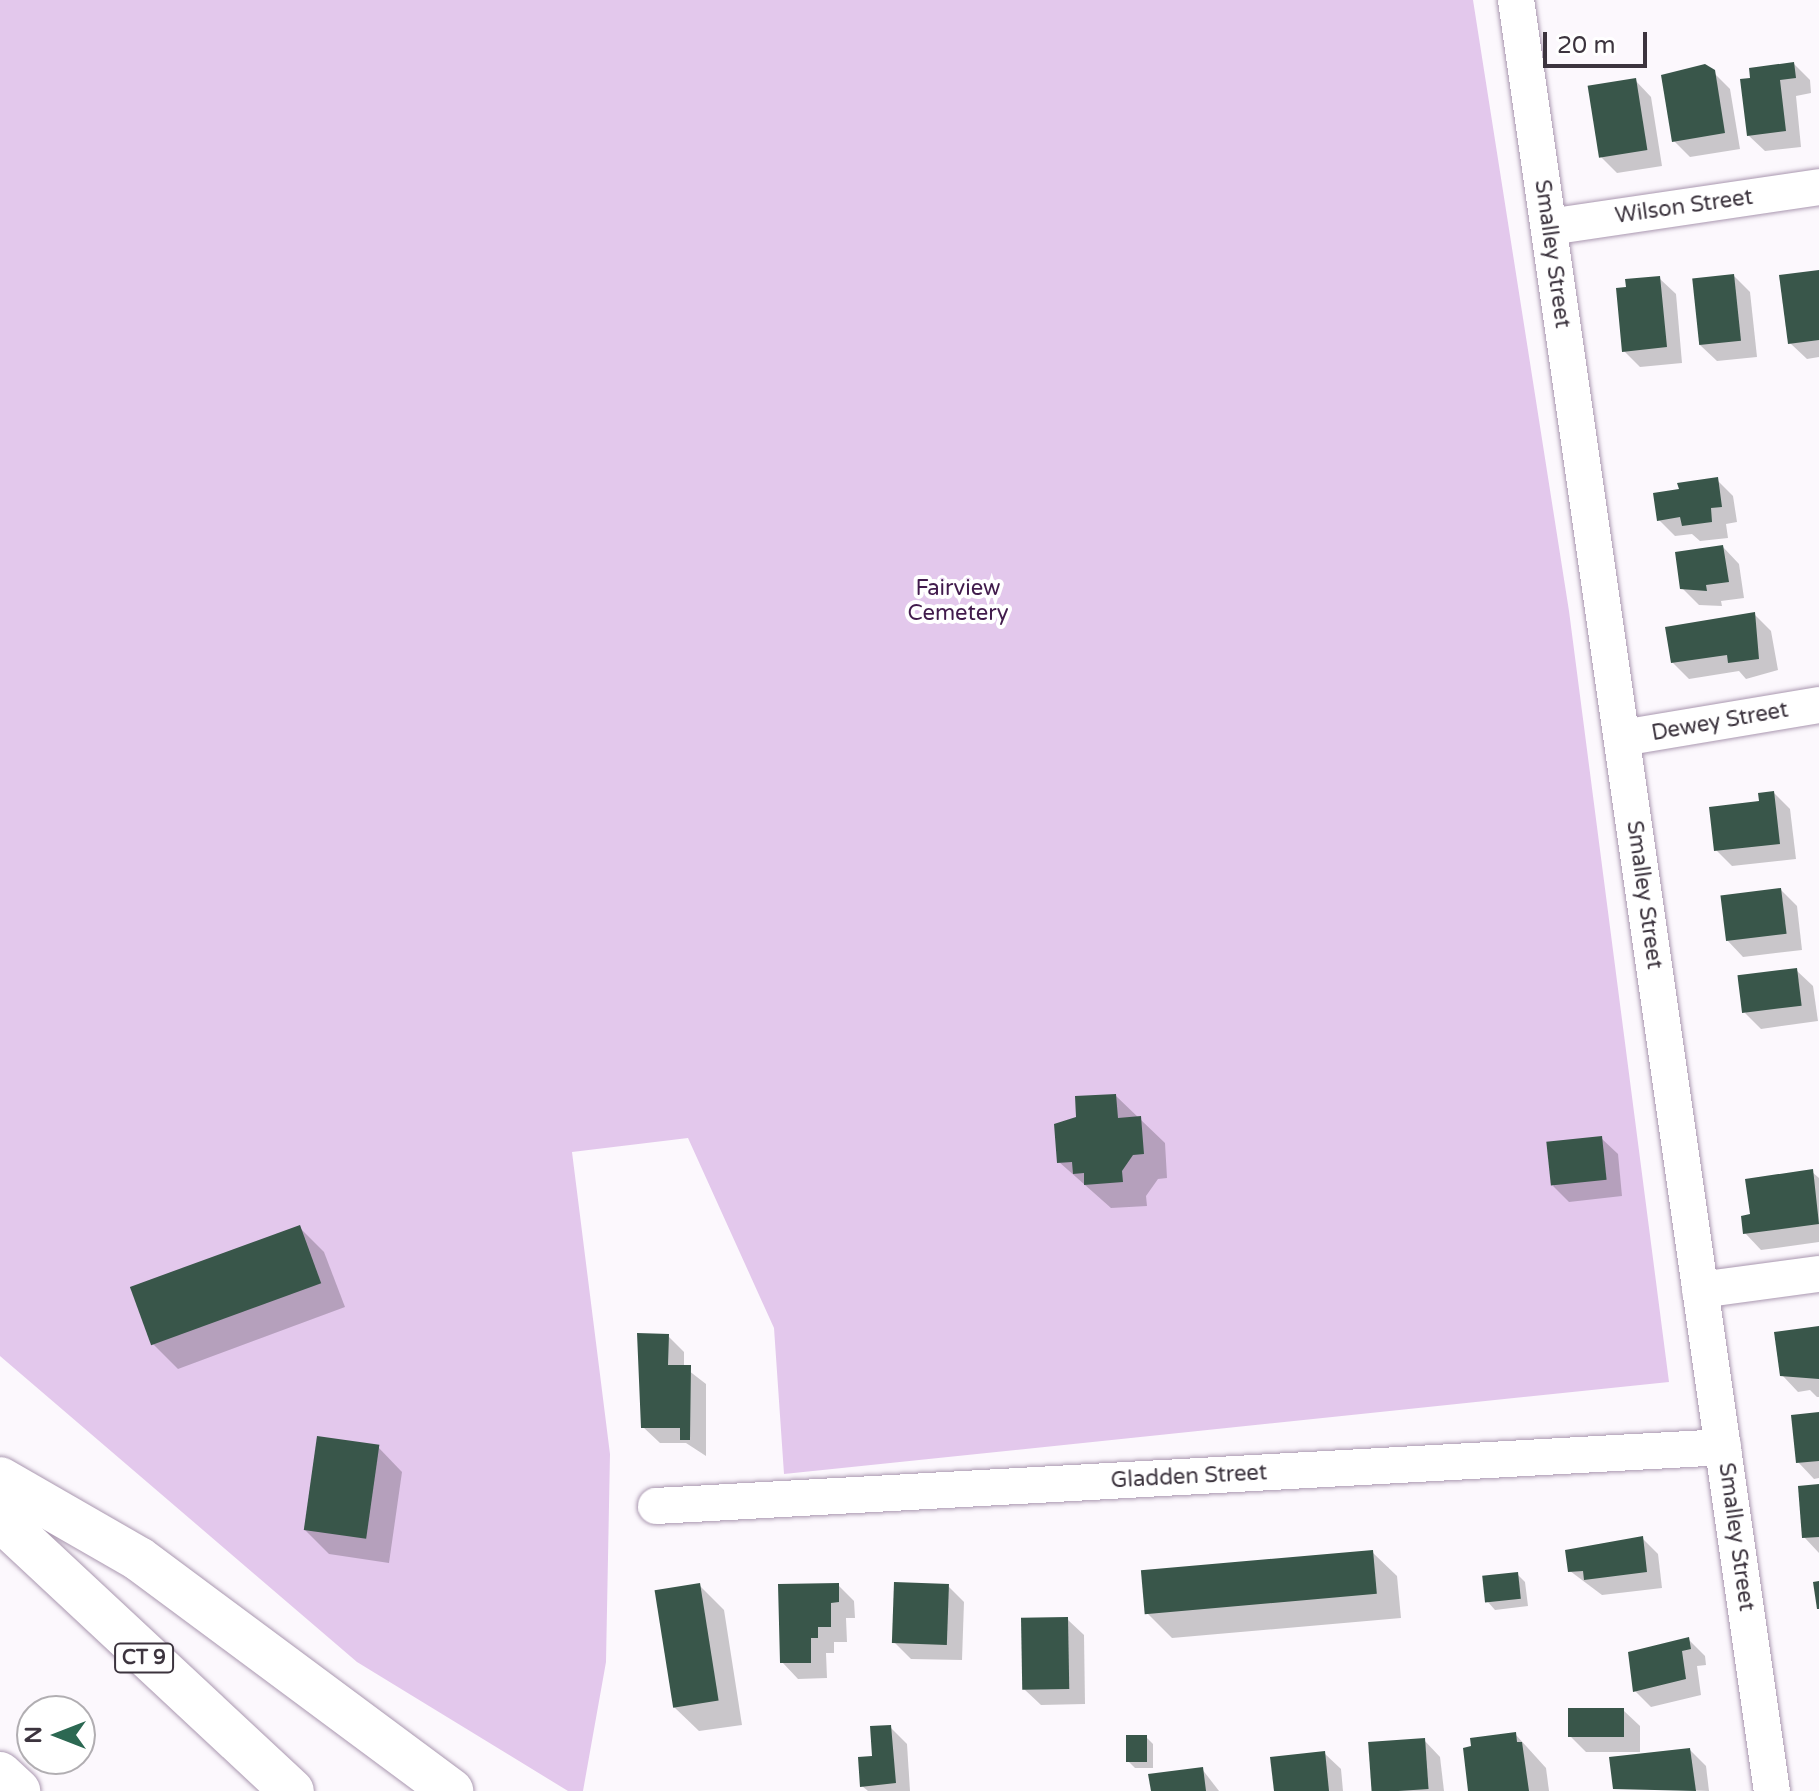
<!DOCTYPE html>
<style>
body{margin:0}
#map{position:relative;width:1819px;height:1791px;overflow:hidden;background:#fcf8fd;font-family:"Varela Round",sans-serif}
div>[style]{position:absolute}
.green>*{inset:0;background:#e3c8ec}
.shadow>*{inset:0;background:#0003}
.building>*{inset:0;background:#39564a;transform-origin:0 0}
.roads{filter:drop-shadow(0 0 2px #aa98b0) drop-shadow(0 0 2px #aa98b0)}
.minor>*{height:36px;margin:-18px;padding:0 18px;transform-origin:18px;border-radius:18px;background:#fff}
.highway>*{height:44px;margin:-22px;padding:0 22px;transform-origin:22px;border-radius:22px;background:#fff}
span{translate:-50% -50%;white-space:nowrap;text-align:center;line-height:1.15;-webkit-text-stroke:8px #fff;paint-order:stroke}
.shield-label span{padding:2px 6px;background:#fff;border:2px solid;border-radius:6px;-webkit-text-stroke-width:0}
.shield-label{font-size:20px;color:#3c343e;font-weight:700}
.street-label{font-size:22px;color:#3c343e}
.park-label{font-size:22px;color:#411b4c}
.north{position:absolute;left:16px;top:1695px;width:80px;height:80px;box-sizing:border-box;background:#fff;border:2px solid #b1aeb2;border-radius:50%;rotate:270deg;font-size:22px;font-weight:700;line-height:32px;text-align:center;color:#3c343e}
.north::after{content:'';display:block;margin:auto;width:28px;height:36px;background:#2c6852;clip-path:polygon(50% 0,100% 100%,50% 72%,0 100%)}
.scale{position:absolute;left:1543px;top:32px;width:104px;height:36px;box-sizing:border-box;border:4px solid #3c343e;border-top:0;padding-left:10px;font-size:24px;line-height:28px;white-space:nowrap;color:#3c343e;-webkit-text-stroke:6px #fff;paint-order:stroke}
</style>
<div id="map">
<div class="green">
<div style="clip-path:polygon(0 0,1473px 0,1569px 611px,1669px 1382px,784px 1474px,774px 1328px,688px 1138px,572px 1152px,610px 1454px,606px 1662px,583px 1791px,568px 1791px,357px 1662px,0 1356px)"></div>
</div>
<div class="shadow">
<div style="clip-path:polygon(1794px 64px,1810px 80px,1811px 93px,1796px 96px,1801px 147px,1765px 151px,1748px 135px,1742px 81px)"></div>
<div style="clip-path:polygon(1713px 72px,1730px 89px,1740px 149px,1690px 157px,1674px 141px)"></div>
<div style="clip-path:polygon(1635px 80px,1651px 97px,1662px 166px,1617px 173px,1600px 156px)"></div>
<div style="clip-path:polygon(1819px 272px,1819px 357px,1807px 359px,1790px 343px)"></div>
<div style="clip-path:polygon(1734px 276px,1750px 292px,1757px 357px,1717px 361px,1700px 345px)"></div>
<div style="clip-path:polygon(1659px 278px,1676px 294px,1682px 363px,1640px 367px,1624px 351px)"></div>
<div style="clip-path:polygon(1717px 480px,1733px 496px,1737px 522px,1726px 524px,1728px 538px,1700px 541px,1692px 534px,1675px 536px,1659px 520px,1681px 491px)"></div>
<div style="clip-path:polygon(1723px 547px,1739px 564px,1744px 598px,1721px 601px,1722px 606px,1699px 605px,1682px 588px)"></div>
<div style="clip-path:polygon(1755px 615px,1771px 631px,1778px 670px,1746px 679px,1739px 671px,1689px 679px,1672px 662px)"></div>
<div style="clip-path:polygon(1774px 793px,1790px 809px,1796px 859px,1732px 866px,1716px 850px)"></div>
<div style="clip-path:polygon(1781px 890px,1797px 906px,1802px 950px,1743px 957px,1727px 940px)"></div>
<div style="clip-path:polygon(1796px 970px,1813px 986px,1818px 1021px,1761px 1029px,1745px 1013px)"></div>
<div style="clip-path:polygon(1116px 1096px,1165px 1143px,1167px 1178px,1158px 1179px,1146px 1196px,1147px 1206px,1111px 1208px,1059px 1162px,1078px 1118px)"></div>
<div style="clip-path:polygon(1601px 1138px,1618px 1154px,1622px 1196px,1569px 1202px,1553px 1186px)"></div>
<div style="clip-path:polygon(1812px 1172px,1819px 1178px,1819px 1242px,1761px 1250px,1745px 1233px,1752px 1216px)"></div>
<div style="clip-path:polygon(299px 1227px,324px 1252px,345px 1307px,178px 1369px,153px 1344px)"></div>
<div style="clip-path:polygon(1819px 1328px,1819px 1397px,1817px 1397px,1810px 1390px,1798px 1392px,1782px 1375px)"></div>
<div style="clip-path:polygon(639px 1335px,668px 1336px,684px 1352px,684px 1367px,706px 1384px,706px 1456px,686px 1443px,660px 1443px,643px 1427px)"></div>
<div style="clip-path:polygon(1819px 1414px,1819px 1478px,1814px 1479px,1798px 1462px)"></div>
<div style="clip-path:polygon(378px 1447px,402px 1472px,389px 1563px,329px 1554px,305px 1530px)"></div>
<div style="clip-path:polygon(1819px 1486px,1819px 1553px,1804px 1537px)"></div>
<div style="clip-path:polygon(1642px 1538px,1658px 1554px,1662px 1588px,1602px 1595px,1570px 1571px)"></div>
<div style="clip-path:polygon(1372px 1552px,1397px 1576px,1401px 1618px,1172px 1638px,1147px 1613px)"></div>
<div style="clip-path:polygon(1517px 1574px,1525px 1582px,1528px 1606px,1495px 1610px,1488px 1602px)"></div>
<div style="clip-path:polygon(699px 1585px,724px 1610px,742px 1725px,699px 1731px,674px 1707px)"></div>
<div style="clip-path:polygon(838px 1585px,854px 1601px,855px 1618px,846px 1618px,847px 1642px,834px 1642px,834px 1653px,826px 1653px,827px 1678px,798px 1679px,782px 1662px)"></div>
<div style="clip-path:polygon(948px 1586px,964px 1602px,962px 1660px,911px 1659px,894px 1642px)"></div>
<div style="clip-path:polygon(1067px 1619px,1084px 1635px,1085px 1704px,1041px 1705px,1024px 1689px)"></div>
<div style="clip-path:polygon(1688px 1639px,1705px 1656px,1706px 1665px,1697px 1666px,1701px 1695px,1651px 1707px,1635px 1691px)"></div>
<div style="clip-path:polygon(1623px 1710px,1640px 1726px,1640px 1752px,1586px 1752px,1570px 1736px)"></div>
<div style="clip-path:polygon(890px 1727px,907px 1744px,910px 1791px,868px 1791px,862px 1786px)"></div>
<div style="clip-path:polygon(1515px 1734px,1546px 1768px,1549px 1791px,1470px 1791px)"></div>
<div style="clip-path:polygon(1146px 1737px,1153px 1744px,1153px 1768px,1135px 1768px,1128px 1761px)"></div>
<div style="clip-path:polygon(1424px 1740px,1440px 1757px,1444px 1791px,1374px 1791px,1370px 1745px)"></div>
<div style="clip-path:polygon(1690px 1750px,1706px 1766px,1709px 1791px,1615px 1788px)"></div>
<div style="clip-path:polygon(1324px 1753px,1341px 1769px,1343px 1791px,1275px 1791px)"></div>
<div style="clip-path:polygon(1202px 1769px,1219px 1791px,1153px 1791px)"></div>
</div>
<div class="building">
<div style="clip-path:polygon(1794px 62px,1796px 78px,1780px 80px,1786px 131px,1747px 136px,1740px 79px,1750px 78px,1749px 68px)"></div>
<div style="clip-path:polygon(1705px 64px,1715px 70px,1725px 133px,1672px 142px,1661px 75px)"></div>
<div style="left:1636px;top:78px;width:73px;height:49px;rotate:81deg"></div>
<div style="clip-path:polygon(1819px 270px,1819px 340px,1788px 344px,1779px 275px)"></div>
<div style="left:1734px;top:274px;width:67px;height:42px;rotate:84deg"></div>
<div style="clip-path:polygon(1660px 276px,1667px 347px,1622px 352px,1616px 288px,1626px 287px,1625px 279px)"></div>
<div style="clip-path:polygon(1718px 477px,1722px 507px,1711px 508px,1712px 522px,1682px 526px,1680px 517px,1657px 521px,1653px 493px,1679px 489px,1677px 483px)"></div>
<div style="clip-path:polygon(1723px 545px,1729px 582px,1706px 585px,1707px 591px,1680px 589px,1675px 552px)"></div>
<div style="clip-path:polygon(1755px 612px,1759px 659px,1728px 663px,1727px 655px,1671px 663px,1665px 627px)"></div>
<div style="clip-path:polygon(1774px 791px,1780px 844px,1714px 851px,1709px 807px,1759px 801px,1758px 793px)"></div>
<div style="left:1781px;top:888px;width:46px;height:61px;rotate:83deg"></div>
<div style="left:1797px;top:968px;width:38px;height:60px;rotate:83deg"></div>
<div style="clip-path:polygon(1116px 1094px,1118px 1118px,1141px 1116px,1144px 1154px,1133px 1155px,1122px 1171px,1123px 1182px,1084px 1185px,1084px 1173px,1073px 1174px,1072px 1162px,1057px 1163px,1054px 1124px,1076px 1117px,1075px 1096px)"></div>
<div style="left:1602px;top:1136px;width:44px;height:56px;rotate:84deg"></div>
<div style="clip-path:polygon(1813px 1169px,1819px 1224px,1743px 1234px,1741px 1216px,1750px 1214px,1745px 1179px)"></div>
<div style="left:300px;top:1225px;width:62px;height:181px;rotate:70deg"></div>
<div style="clip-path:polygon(1819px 1326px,1819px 1379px,1780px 1376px,1774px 1332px)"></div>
<div style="clip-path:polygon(637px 1333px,669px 1334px,668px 1365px,691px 1365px,690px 1440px,680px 1440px,680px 1428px,641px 1428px)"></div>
<div style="clip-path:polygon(1819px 1412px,1819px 1461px,1796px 1463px,1791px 1415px)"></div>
<div style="left:317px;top:1436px;width:63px;height:95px;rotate:8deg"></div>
<div style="clip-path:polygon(1819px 1484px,1819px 1537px,1802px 1538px,1798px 1486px)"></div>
<div style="clip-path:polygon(1643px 1536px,1647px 1572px,1584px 1580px,1583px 1571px,1568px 1572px,1565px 1550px)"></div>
<div style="left:1373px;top:1550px;width:44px;height:233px;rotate:85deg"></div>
<div style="left:1518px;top:1572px;width:27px;height:36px;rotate:84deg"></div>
<div style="clip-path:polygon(1819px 1581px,1819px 1609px,1817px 1609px,1813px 1582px)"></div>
<div style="left:894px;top:1582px;width:55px;height:61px;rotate:2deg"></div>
<div style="left:700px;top:1583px;width:119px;height:46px;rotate:81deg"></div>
<div style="clip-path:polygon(839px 1583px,839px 1602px,831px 1603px,831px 1627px,818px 1627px,818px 1638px,811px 1638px,811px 1663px,780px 1663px,778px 1584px)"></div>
<div style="left:1068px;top:1617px;width:72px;height:47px;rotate:89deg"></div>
<div style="clip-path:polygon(1689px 1637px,1691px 1649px,1682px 1651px,1686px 1679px,1633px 1692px,1628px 1652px)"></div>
<div style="left:1568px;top:1708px;width:56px;height:29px"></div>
<div style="clip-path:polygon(891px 1725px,896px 1783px,860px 1787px,858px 1757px,872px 1756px,870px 1726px)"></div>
<div style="clip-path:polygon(1516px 1732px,1517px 1742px,1522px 1742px,1529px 1791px,1468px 1791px,1463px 1748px,1471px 1746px,1470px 1738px)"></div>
<div style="left:1126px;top:1735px;width:21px;height:27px"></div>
<div style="left:1425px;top:1738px;width:51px;height:57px;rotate:86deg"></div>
<div style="clip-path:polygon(1690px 1748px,1696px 1791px,1613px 1789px,1609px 1757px)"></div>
<div style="clip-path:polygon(1325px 1751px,1329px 1791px,1274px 1791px,1270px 1757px)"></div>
<div style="clip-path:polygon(1203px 1767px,1206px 1791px,1151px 1791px,1148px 1774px)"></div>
</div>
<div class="roads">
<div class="minor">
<div style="left:1516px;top:0;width:1809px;rotate:81.87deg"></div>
<div style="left:1549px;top:227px;width:273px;rotate:-8.4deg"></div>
<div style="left:1622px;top:738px;width:200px;rotate:-9.5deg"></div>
<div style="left:1700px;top:1290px;width:120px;rotate:-7.7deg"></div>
<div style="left:656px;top:1506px;width:1069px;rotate:-3.16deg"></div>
</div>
<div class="highway">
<div style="left:0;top:1479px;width:160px;rotate:29.9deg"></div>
<div style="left:139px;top:1559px;width:389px;rotate:36.6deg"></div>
<div style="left:0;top:1519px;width:399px;rotate:43deg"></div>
<div style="left:0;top:1774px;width:25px;rotate:43deg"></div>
</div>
</div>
<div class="shield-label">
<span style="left:144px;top:1658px">CT 9</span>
</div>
<div class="street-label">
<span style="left:1684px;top:207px;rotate:-8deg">Wilson Street</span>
<span style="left:1552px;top:254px;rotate:82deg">Smalley Street</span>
<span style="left:1720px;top:722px;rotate:-10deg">Dewey Street</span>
<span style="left:1644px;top:895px;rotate:82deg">Smalley Street</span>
<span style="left:1189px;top:1477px;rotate:-3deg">Gladden Street</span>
<span style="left:1736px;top:1537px;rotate:82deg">Smalley Street</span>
</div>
<div class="park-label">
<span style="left:958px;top:601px">Fairview<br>Cemetery</span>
</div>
<div class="north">N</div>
<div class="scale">20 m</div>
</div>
